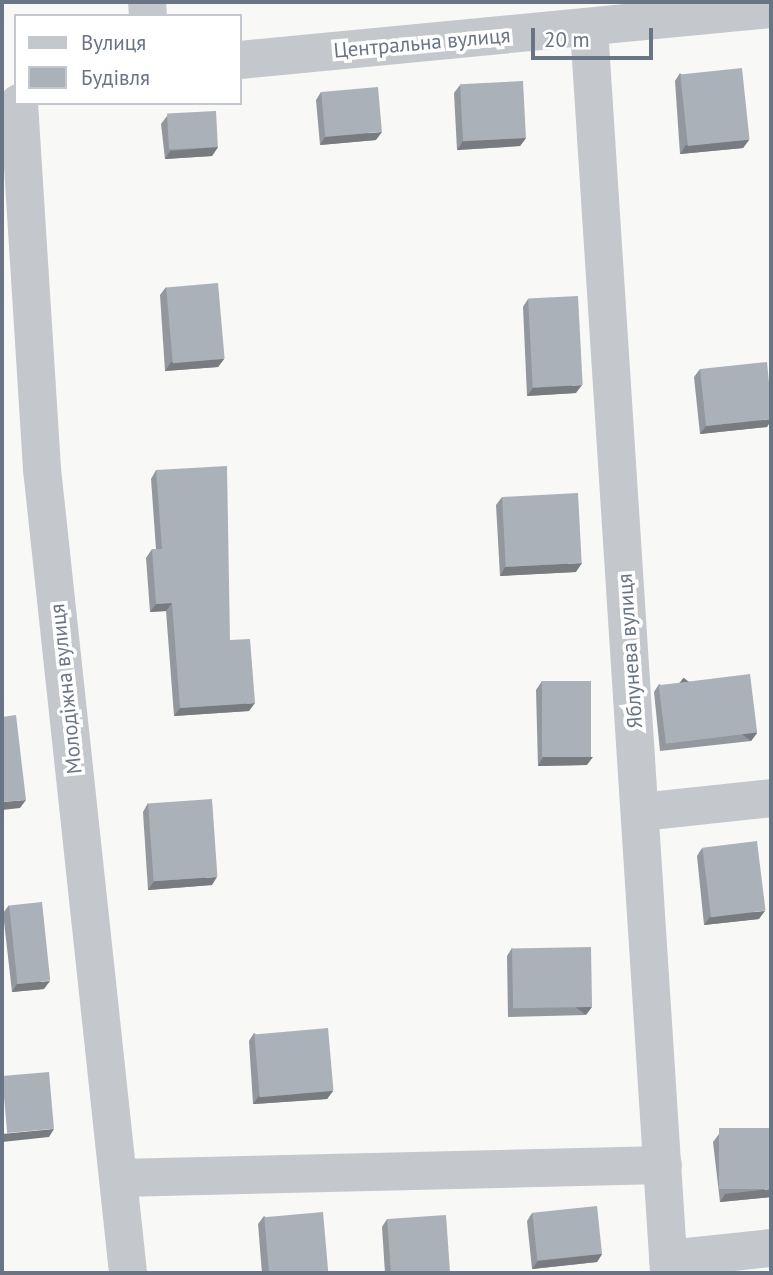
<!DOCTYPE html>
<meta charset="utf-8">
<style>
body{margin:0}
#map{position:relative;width:773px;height:1275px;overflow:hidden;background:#f8f8f6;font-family:"PT Sans",sans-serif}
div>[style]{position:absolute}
.minor>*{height:38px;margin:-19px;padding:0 19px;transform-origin:19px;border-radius:19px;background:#c4c7cb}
.wall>*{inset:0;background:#93989e}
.shaded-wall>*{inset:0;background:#787c81;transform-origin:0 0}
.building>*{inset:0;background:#abb1b8;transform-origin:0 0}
span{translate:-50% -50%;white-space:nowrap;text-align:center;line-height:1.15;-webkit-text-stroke:7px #fff;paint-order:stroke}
.street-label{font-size:21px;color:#697585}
.frame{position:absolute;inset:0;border:4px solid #697585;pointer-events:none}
.legend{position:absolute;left:14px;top:14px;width:228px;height:91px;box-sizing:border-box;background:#fff;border:2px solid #c3c8ce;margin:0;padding:9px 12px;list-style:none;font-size:21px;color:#697585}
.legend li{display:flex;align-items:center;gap:14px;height:35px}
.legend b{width:35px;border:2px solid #c3c8ce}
.scale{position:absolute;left:531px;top:28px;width:122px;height:32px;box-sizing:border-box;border:4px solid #697585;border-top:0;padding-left:9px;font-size:21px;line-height:24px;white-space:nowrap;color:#697585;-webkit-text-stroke:5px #fff;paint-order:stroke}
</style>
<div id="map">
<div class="minor">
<div style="left:147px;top:2px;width:14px;rotate:86deg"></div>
<div style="left:589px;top:28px;width:1248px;rotate:86.32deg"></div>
<div style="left:240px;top:60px;width:533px;rotate:-5.49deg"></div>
<div style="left:19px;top:103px;width:367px;rotate:86.4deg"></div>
<div style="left:42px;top:469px;width:809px;rotate:83.89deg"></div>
<div style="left:641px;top:812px;width:131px;rotate:-6.1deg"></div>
<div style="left:119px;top:1178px;width:544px;rotate:-1.37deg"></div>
<div style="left:668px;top:1259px;width:104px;rotate:-6.1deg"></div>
</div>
<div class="wall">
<div style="clip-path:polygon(680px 73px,749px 140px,743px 148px,680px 154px,675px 81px)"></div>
<div style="clip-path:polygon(460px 85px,526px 138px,520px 146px,457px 150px,454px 93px)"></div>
<div style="clip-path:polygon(321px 92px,376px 140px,320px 145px,316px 100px)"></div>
<div style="clip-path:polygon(167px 116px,218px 147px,212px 156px,165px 159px,161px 124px)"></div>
<div style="clip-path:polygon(166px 287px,224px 359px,218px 367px,165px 371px,160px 295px)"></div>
<div style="clip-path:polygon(528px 299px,576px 393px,527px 396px,523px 307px)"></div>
<div style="clip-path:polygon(700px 369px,767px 427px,700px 434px,694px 377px)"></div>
<div style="clip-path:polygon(156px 470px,230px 640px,249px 711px,174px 716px,166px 611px,150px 612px,146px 558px,152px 549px,156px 549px,151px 479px)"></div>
<div style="clip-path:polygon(502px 497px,576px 572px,500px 576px,496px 505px)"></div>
<div style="clip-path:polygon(542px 681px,587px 765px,538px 766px,536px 690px)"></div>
<div style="clip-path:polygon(659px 684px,757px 733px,751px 741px,660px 751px,654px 692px)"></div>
<div style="clip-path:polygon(148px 803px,212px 885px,148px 890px,143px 812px)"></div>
<div style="clip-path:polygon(702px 848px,759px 919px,704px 925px,697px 856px)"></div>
<div style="clip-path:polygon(9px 905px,44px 989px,12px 992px,3px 913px)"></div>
<div style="clip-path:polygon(512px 948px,586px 1015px,508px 1017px,507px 956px)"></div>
<div style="clip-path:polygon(254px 1033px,333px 1091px,327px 1099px,253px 1104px,249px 1041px)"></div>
<div style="clip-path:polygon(719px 1134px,771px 1197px,720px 1202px,713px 1142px)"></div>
<div style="clip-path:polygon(532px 1213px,602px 1254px,597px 1262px,532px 1269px,527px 1221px)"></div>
<div style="clip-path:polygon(264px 1216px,328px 1273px,262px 1273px,258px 1224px)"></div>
<div style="clip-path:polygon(387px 1219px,450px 1273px,385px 1273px,382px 1227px)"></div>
</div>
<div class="shaded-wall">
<div style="clip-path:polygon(382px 132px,376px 140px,320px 145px,325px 137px)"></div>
<div style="clip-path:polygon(526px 138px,520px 146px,457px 150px,463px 141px)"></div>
<div style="clip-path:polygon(749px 140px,743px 148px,680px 154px,686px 145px)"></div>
<div style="clip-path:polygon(218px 147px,212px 156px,165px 159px,170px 151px)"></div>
<div style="clip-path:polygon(224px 359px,218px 367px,165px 371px,171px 362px)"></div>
<div style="clip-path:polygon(582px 385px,576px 393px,527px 396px,533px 388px)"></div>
<div style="clip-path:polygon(771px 419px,771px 421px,767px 427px,700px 434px,706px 426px)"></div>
<div style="clip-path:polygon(582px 563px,576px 572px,500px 576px,505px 567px)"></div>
<div style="clip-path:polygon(172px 603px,166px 611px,150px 612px,156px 604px)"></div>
<div style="clip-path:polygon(255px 703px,249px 711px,174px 716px,180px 708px)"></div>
<div style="left:757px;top:733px;width:10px;height:92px;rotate:127deg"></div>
<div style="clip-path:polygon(543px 757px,593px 757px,587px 765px,538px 766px)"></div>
<div style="clip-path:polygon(26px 800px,20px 808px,2px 810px,2px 802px)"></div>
<div style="clip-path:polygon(217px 877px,212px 885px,148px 890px,154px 881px)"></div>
<div style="clip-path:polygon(765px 911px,759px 919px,704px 925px,710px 917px)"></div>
<div style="clip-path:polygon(50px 981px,44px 989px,12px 992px,17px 984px)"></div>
<div style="left:592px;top:1007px;width:10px;height:79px;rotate:127deg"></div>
<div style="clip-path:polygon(333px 1091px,327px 1099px,253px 1104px,259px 1096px)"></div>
<div style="clip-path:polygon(54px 1129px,49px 1137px,2px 1142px,2px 1134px)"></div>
<div style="clip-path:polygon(771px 1189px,771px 1197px,720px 1202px,725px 1194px)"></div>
<div style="clip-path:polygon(602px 1254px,597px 1262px,532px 1269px,538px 1261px)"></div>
</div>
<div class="building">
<div style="left:742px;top:68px;width:72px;height:62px;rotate:84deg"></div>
<div style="left:523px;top:81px;width:57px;height:63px;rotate:87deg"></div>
<div style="left:378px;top:87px;width:45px;height:57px;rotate:85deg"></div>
<div style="left:216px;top:111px;width:36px;height:49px;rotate:87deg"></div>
<div style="left:218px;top:283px;width:76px;height:52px;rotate:85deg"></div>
<div style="left:578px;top:296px;width:89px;height:50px;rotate:87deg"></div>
<div style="clip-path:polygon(767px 362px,771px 403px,771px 419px,706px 426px,700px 369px)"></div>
<div style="clip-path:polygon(227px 466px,230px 640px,250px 639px,255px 703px,180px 708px,172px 603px,156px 604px,152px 549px,162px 549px,156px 470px)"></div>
<div style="left:578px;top:493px;width:70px;height:76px;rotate:87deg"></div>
<div style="left:750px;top:674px;width:59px;height:92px;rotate:83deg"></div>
<div style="left:542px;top:681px;width:49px;height:76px"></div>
<div style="clip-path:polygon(16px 715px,26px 800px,2px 802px,2px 717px)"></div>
<div style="left:212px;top:799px;width:78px;height:64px;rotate:86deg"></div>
<div style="left:757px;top:841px;width:70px;height:55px;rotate:83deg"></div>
<div style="left:42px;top:902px;width:79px;height:33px;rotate:84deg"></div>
<div style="left:591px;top:947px;width:60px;height:79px;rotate:89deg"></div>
<div style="left:328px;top:1028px;width:63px;height:74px;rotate:85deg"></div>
<div style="left:49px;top:1072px;width:57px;height:47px;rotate:85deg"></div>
<div style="left:771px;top:1128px;width:61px;height:52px;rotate:90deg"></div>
<div style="left:597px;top:1206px;width:48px;height:65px;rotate:84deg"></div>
<div style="left:323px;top:1212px;width:61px;height:59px;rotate:85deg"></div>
<div style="left:446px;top:1215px;width:58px;height:59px;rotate:86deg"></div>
</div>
<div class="street-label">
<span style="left:422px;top:43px;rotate:-5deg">Центральна вулиця</span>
<span style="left:630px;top:651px;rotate:-94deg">Яблунева вулиця</span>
<span style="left:66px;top:689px;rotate:-96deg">Молодіжна вулиця</span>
</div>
<div class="frame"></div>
<ul class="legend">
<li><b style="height:9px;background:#c4c7cb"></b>Вулиця</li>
<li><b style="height:19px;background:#abb1b8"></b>Будівля</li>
</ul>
<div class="scale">20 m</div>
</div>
